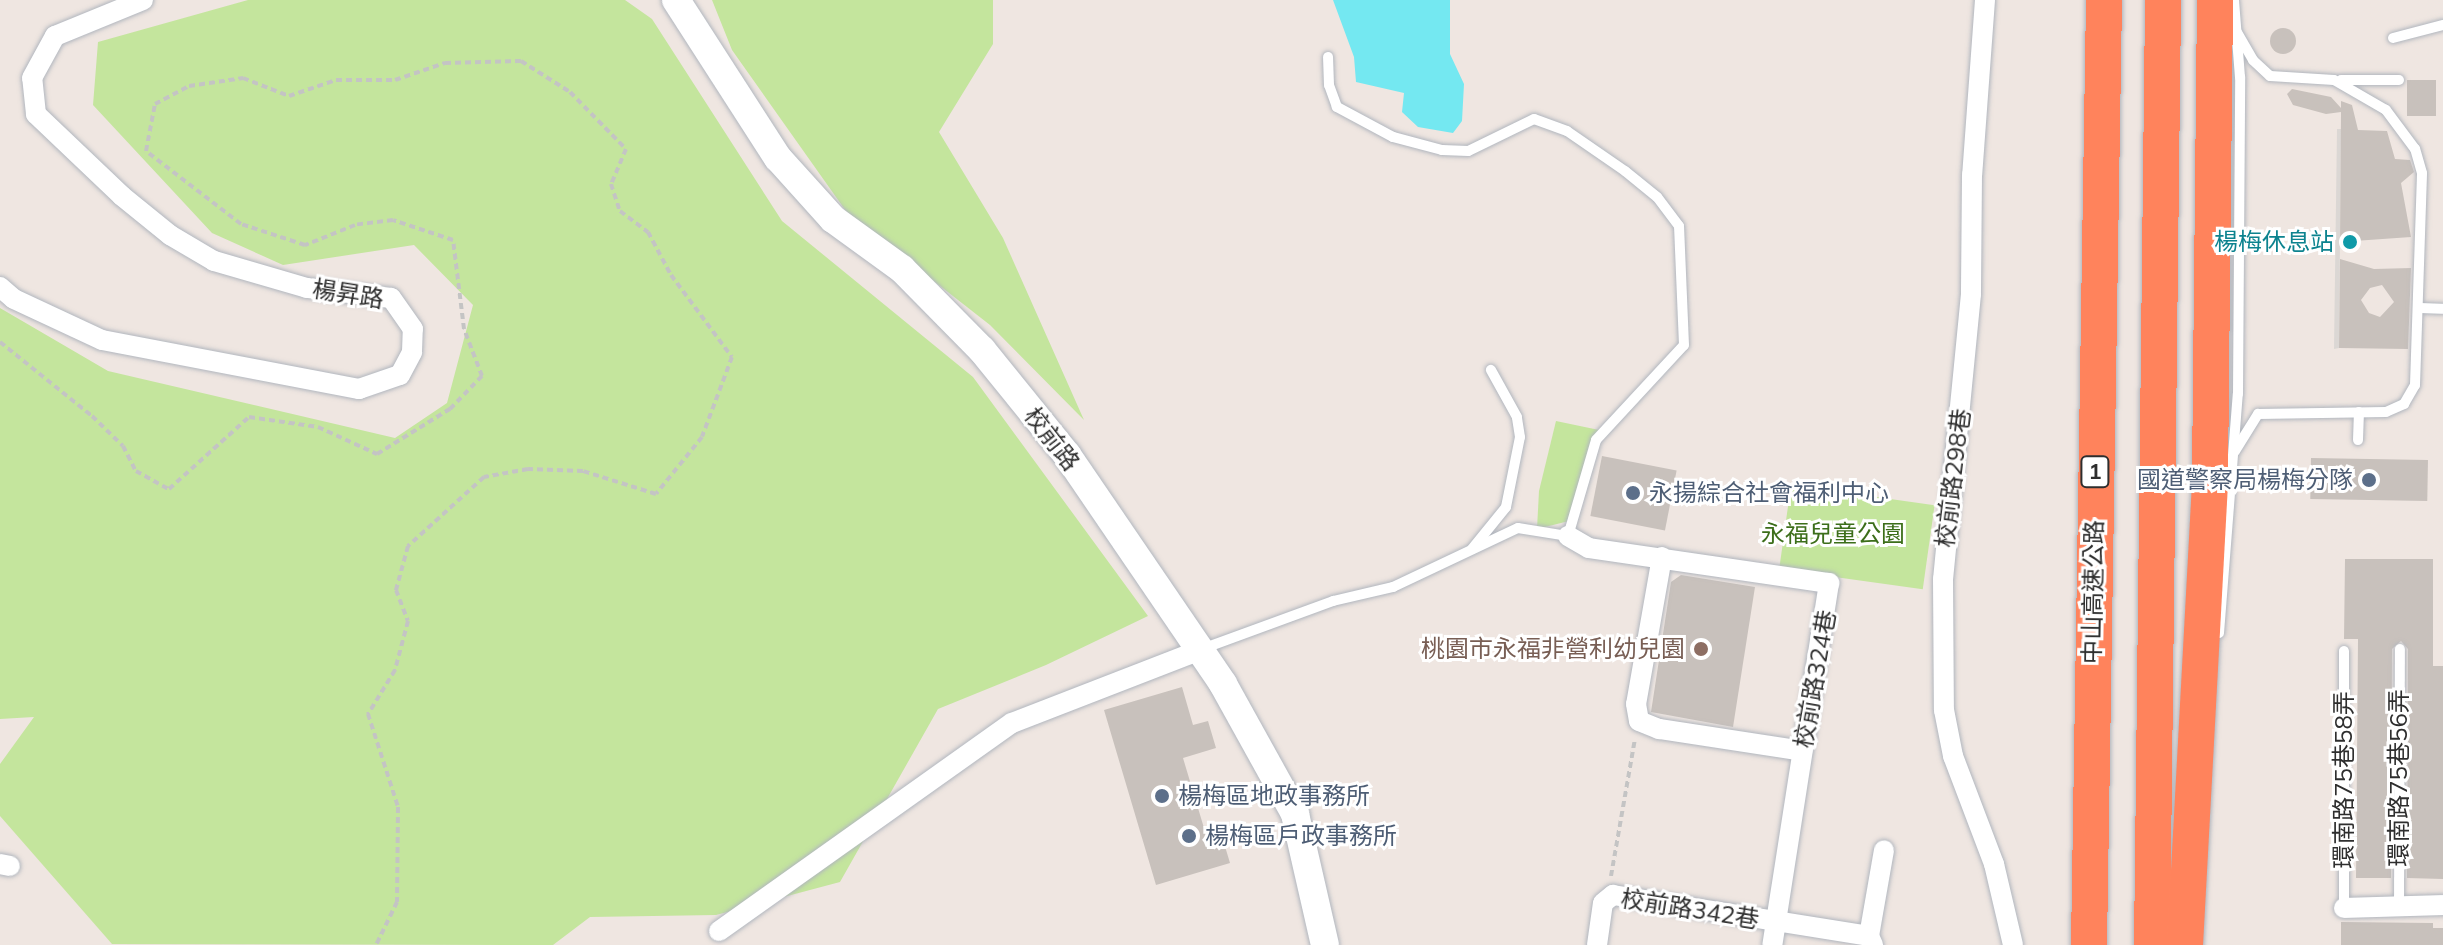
<!DOCTYPE html>
<meta charset="utf-8">
<style>
body{margin:0}
#map{position:relative;width:2443px;height:945px;overflow:hidden;background:#efe6e1;font-family:Mulish,"Noto Sans TC",sans-serif}
div>[style]{position:absolute}
.green>*{inset:0;background:#c4e59d;transform-origin:0 0}
.plaza>*{inset:0;background:#dbd7d4}
.water>*{inset:0;background:#74e8f1}
.building>*{inset:0;background:#c8c1bc;transform-origin:0 0}
.round{border-radius:50%}
.path>*{height:4px;margin-top:-2px;transform-origin:0;background:repeating-linear-gradient(90deg,#c4c4c4 0 6px,transparent 0 10px)}
.roads{filter:drop-shadow(0 0 2px #b1b6be) drop-shadow(0 0 2px #b1b6be)}
.lane>*{height:10px;margin:-5px;padding:0 5px;transform-origin:5px;border-radius:5px;background:#fff}
.street>*{height:20px;margin:-10px;padding:0 10px;transform-origin:10px;border-radius:10px;background:#fff}
.secondary>*{height:28px;margin:-14px;padding:0 14px;transform-origin:14px;border-radius:14px;background:#fff}
.highway>*{height:36px;margin:-18px;padding:0 18px;transform-origin:18px;border-radius:18px;background:#ff835c}
.dots>*{width:22px;height:22px;translate:-50% -50%;box-sizing:border-box;border:4px solid #fff;border-radius:50%}
span{translate:-50% -50%;white-space:nowrap;text-align:center;line-height:1.15;-webkit-text-stroke:6px #fff;paint-order:stroke}
.shield-label span{padding:2px 6px;background:#fff;border:2px solid;border-radius:6px;-webkit-text-stroke-width:0}
.shield-label{font-size:22px;color:#2e2e2e;font-weight:700}
.culture-label{font-size:24px;color:#0d838f}
.right{translate:-100% -50%;text-align:right}
.street-label{font-size:24px;color:#2e2e2e}
.service-label{font-size:24px;color:#4e5e75}
.left{translate:0 -50%;text-align:left}
.park-label{font-size:24px;color:#3c6e1a}
.education-label{font-size:24px;color:#785e54}
</style>
<div id="map">
<div class="green">
<div style="clip-path:polygon(248px 0,625px 0,652px 19px,782px 221px,973px 377px,1148px 616px,1046px 665px,938px 709px,840px 882px,716px 915px,590px 917px,553px 945px,112px 944px,0 816px,0 764px,34px 717px,0 719px,0 308px,108px 371px,395px 438px,447px 403px,473px 305px,414px 245px,283px 265px,212px 233px,93px 105px,98px 42px)"></div>
<div style="clip-path:polygon(712px 0,993px 0,993px 44px,939px 132px,1003px 238px,1084px 420px,990px 325px,848px 214px,732px 50px)"></div>
<div style="clip-path:polygon(1556px 421px,1599px 430px,1577px 519px,1537px 529px,1539px 491px)"></div>
<div style="left:1791px;top:485px;width:145px;height:85px;rotate:8deg"></div>
</div>
<div class="plaza">
<div style="clip-path:polygon(2337px 129px,2341px 129px,2339px 348px,2334px 349px)"></div>
</div>
<div class="water">
<div style="clip-path:polygon(1333px 0,1450px 0,1450px 54px,1464px 84px,1462px 121px,1453px 133px,1418px 127px,1402px 112px,1404px 93px,1356px 82px,1354px 57px)"></div>
</div>
<div class="building">
<div class="round" style="left:2270px;top:28px;width:26px;height:26px"></div>
<div style="left:2407px;top:80px;width:29px;height:36px"></div>
<div style="clip-path:polygon(2292px 89px,2331px 97px,2341px 108px,2341px 101px,2352px 105px,2358px 130px,2387px 131px,2395px 159px,2410px 160px,2414px 172px,2401px 183px,2411px 237px,2340px 242px,2341px 112px,2326px 114px,2293px 105px,2287px 94px)"></div>
<div style="clip-path:polygon(evenodd,2340px 259px,2374px 269px,2411px 268px,2408px 349px,2339px 348px,2340px 259px,2382px 285px,2394px 302px,2380px 317px,2369px 313px,2361px 300px,2370px 288px,2382px 285px)"></div>
<div style="left:1602px;top:456px;width:76px;height:61px;rotate:11deg"></div>
<div style="left:2311px;top:458px;width:117px;height:41px;rotate:1deg"></div>
<div style="clip-path:polygon(2345px 559px,2433px 559px,2433px 666px,2443px 666px,2443px 879px,2407px 878px,2408px 649px,2401px 641px,2392px 649px,2391px 878px,2356px 878px,2358px 639px,2344px 639px)"></div>
<div style="clip-path:polygon(1681px 575px,1755px 587px,1733px 727px,1651px 712px,1671px 582px)"></div>
<div style="clip-path:polygon(1182px 687px,1193px 725px,1208px 721px,1216px 748px,1183px 758px,1207px 838px,1221px 833px,1230px 863px,1156px 885px,1104px 710px)"></div>
<div style="clip-path:polygon(2341px 922px,2433px 923px,2433px 928px,2443px 928px,2443px 945px,2341px 945px)"></div>
</div>
<div class="path">
<div style="left:0;top:342px;width:118px;rotate:38.8deg"></div>
<div style="left:92px;top:416px;width:43px;rotate:44.1deg"></div>
<div style="left:123px;top:446px;width:28px;rotate:63deg"></div>
<div style="left:136px;top:471px;width:38px;rotate:29deg"></div>
<div style="left:169px;top:489px;width:108px;rotate:-42deg"></div>
<div style="left:249px;top:417px;width:70px;rotate:8.2deg"></div>
<div style="left:318px;top:427px;width:65px;rotate:24.6deg"></div>
<div style="left:377px;top:454px;width:86px;rotate:-31.7deg"></div>
<div style="left:450px;top:409px;width:46px;rotate:-45.9deg"></div>
<div style="left:482px;top:376px;width:50px;rotate:-111deg"></div>
<div style="left:464px;top:329px;width:90px;rotate:-97deg"></div>
<div style="left:453px;top:240px;width:63px;rotate:-161.6deg"></div>
<div style="left:393px;top:220px;width:38px;rotate:173deg"></div>
<div style="left:355px;top:225px;width:54px;rotate:158.2deg"></div>
<div style="left:305px;top:245px;width:67px;rotate:-161.8deg"></div>
<div style="left:241px;top:224px;width:120px;rotate:-142.5deg"></div>
<div style="left:146px;top:151px;width:48px;rotate:-79.2deg"></div>
<div style="left:155px;top:104px;width:38px;rotate:-28deg"></div>
<div style="left:189px;top:86px;width:55px;rotate:-8.4deg"></div>
<div style="left:243px;top:78px;width:49px;rotate:21.4deg"></div>
<div style="left:289px;top:96px;width:50px;rotate:-18.8deg"></div>
<div style="left:336px;top:80px;width:59px"></div>
<div style="left:395px;top:80px;width:53px;rotate:-18.8deg"></div>
<div style="left:445px;top:63px;width:76px;rotate:-1.5deg"></div>
<div style="left:521px;top:61px;width:58px;rotate:32.3deg"></div>
<div style="left:570px;top:92px;width:80px;rotate:45.5deg"></div>
<div style="left:626px;top:149px;width:38px;rotate:113deg"></div>
<div style="left:611px;top:184px;width:28px;rotate:72deg"></div>
<div style="left:620px;top:211px;width:35px;rotate:37deg"></div>
<div style="left:648px;top:232px;width:49px;rotate:61.9deg"></div>
<div style="left:671px;top:275px;width:102px;rotate:53.4deg"></div>
<div style="left:732px;top:357px;width:85px;rotate:110.6deg"></div>
<div style="left:702px;top:437px;width:73px;rotate:128.9deg"></div>
<div style="left:656px;top:494px;width:77px;rotate:-162.5deg"></div>
<div style="left:583px;top:471px;width:55px;rotate:-177.9deg"></div>
<div style="left:528px;top:469px;width:45px;rotate:169.7deg"></div>
<div style="left:484px;top:477px;width:103px;rotate:137.8deg"></div>
<div style="left:408px;top:546px;width:46px;rotate:105.3deg"></div>
<div style="left:396px;top:590px;width:33px;rotate:69deg"></div>
<div style="left:408px;top:621px;width:51px;rotate:104.9deg"></div>
<div style="left:395px;top:670px;width:52px;rotate:121.5deg"></div>
<div style="left:368px;top:714px;width:98px;rotate:72.1deg"></div>
<div style="left:398px;top:807px;width:95px;rotate:90.6deg"></div>
<div style="left:397px;top:902px;width:48px;rotate:116deg"></div>
<div style="left:1611px;top:876px;width:139px;rotate:-80.1deg"></div>
</div>
<div class="roads">
<div class="lane">
<div style="left:2393px;top:38px;width:52px;rotate:-14.6deg"></div>
<div style="left:2341px;top:80px;width:58px"></div>
<div style="left:2418px;top:308px;width:25px;rotate:2deg"></div>
<div style="left:2358px;top:440px;width:28px;rotate:-88deg"></div>
<div style="left:2235px;top:451px;width:44px;rotate:-58.1deg"></div>
<div style="left:2258px;top:414px;width:128px;rotate:-0.9deg"></div>
<div style="left:2386px;top:412px;width:20px;rotate:-24deg"></div>
<div style="left:2404px;top:404px;width:22px;rotate:-60deg"></div>
<div style="left:2415px;top:385px;width:212px;rotate:-88.1deg"></div>
<div style="left:2422px;top:173px;width:25px;rotate:-106deg"></div>
<div style="left:2415px;top:149px;width:49px;rotate:-126.6deg"></div>
<div style="left:2386px;top:110px;width:60px;rotate:-150deg"></div>
<div style="left:2334px;top:80px;width:64px;rotate:-176.4deg"></div>
<div style="left:2270px;top:76px;width:23px;rotate:-137deg"></div>
<div style="left:2253px;top:60px;width:34px;rotate:-120deg"></div>
<div style="left:1472px;top:549px;width:54px;rotate:-51deg"></div>
<div style="left:1506px;top:507px;width:71px;rotate:-78.7deg"></div>
<div style="left:1520px;top:437px;width:20px;rotate:-99deg"></div>
<div style="left:1517px;top:417px;width:54px;rotate:-119deg"></div>
<div style="left:2219px;top:633px;width:240px;rotate:-85.5deg"></div>
<div style="left:2238px;top:394px;width:317px;rotate:-89.6deg"></div>
<div style="left:2240px;top:77px;width:77px;rotate:-94.5deg"></div>
<div style="left:1202px;top:649px;width:140px;rotate:-20.1deg"></div>
<div style="left:1333px;top:601px;width:62px;rotate:-13.1deg"></div>
<div style="left:1393px;top:587px;width:138px;rotate:-25.3deg"></div>
<div style="left:1518px;top:528px;width:51px;rotate:9.1deg"></div>
<div style="left:1568px;top:536px;width:100px;rotate:-73.7deg"></div>
<div style="left:1596px;top:440px;width:129px;rotate:-47.2deg"></div>
<div style="left:1684px;top:345px;width:119px;rotate:-92.4deg"></div>
<div style="left:1679px;top:226px;width:36px;rotate:-127deg"></div>
<div style="left:1657px;top:197px;width:41px;rotate:-140.9deg"></div>
<div style="left:1625px;top:171px;width:70px;rotate:-145.4deg"></div>
<div style="left:1567px;top:131px;width:35px;rotate:-160deg"></div>
<div style="left:1534px;top:119px;width:73px;rotate:154.1deg"></div>
<div style="left:1468px;top:151px;width:26px;rotate:-178deg"></div>
<div style="left:1442px;top:150px;width:51px;rotate:-165.1deg"></div>
<div style="left:1393px;top:137px;width:64px;rotate:-151.8deg"></div>
<div style="left:1337px;top:107px;width:23px;rotate:-110deg"></div>
<div style="left:1329px;top:85px;width:28px;rotate:-92deg"></div>
<div style="left:2399px;top:906px;width:257px;rotate:-89.8deg"></div>
<div style="left:2344px;top:908px;width:257px;rotate:-90deg"></div>
</div>
<div class="street">
<div style="left:1985px;top:0;width:175px;rotate:94.2deg"></div>
<div style="left:1972px;top:175px;width:119px;rotate:90.5deg"></div>
<div style="left:1971px;top:294px;width:286px;rotate:95.6deg"></div>
<div style="left:1943px;top:579px;width:131px;rotate:89.6deg"></div>
<div style="left:1944px;top:710px;width:47px;rotate:78.9deg"></div>
<div style="left:1953px;top:756px;width:116px;rotate:69.2deg"></div>
<div style="left:1994px;top:864px;width:83px;rotate:76.8deg"></div>
<div style="left:0;top:287px;width:18px;rotate:41deg"></div>
<div style="left:14px;top:299px;width:97px;rotate:25deg"></div>
<div style="left:102px;top:340px;width:262px;rotate:10.8deg"></div>
<div style="left:359px;top:389px;width:43px;rotate:-18.9deg"></div>
<div style="left:400px;top:375px;width:26px;rotate:-62deg"></div>
<div style="left:412px;top:352px;width:23px;rotate:-88deg"></div>
<div style="left:413px;top:329px;width:38px;rotate:-125deg"></div>
<div style="left:391px;top:298px;width:85px;rotate:-173.2deg"></div>
<div style="left:307px;top:288px;width:97px;rotate:-163.8deg"></div>
<div style="left:214px;top:261px;width:51px;rotate:-149.4deg"></div>
<div style="left:170px;top:235px;width:62px;rotate:-140.9deg"></div>
<div style="left:122px;top:196px;width:119px;rotate:-136.4deg"></div>
<div style="left:36px;top:114px;width:36px;rotate:-96deg"></div>
<div style="left:32px;top:78px;width:48px;rotate:-61.3deg"></div>
<div style="left:55px;top:36px;width:95px;rotate:-22.2deg"></div>
<div style="left:1568px;top:536px;width:24px;rotate:30deg"></div>
<div style="left:1589px;top:548px;width:243px;rotate:8.3deg"></div>
<div style="left:1829px;top:583px;width:366px;rotate:98.9deg"></div>
<div style="left:1662px;top:557px;width:149px;rotate:100deg"></div>
<div style="left:1636px;top:704px;width:17px;rotate:80deg"></div>
<div style="left:1639px;top:721px;width:22px;rotate:22deg"></div>
<div style="left:1659px;top:729px;width:145px;rotate:8.7deg"></div>
<div style="left:0;top:864px;width:10px;rotate:11deg"></div>
<div style="left:2344px;top:908px;width:99px;rotate:-1.7deg"></div>
<div style="left:719px;top:931px;width:359px;rotate:-35.4deg"></div>
<div style="left:1012px;top:723px;width:202px;rotate:-21.2deg"></div>
<div style="left:1869px;top:936px;width:87px;rotate:-80.1deg"></div>
<div style="left:1597px;top:945px;width:42px;rotate:-81.9deg"></div>
<div style="left:1603px;top:903px;width:13px;rotate:-39deg"></div>
<div style="left:1613px;top:895px;width:259px;rotate:9.1deg"></div>
<div style="left:1869px;top:936px;width:10px;rotate:66deg"></div>
</div>
<div class="secondary">
<div style="left:676px;top:0;width:188px;rotate:57.2deg"></div>
<div style="left:778px;top:158px;width:82px;rotate:48deg"></div>
<div style="left:833px;top:219px;width:85px;rotate:35.9deg"></div>
<div style="left:902px;top:269px;width:114px;rotate:45.4deg"></div>
<div style="left:982px;top:350px;width:135px;rotate:51deg"></div>
<div style="left:1067px;top:455px;width:277px;rotate:55.7deg"></div>
<div style="left:1223px;top:684px;width:149px;rotate:61deg"></div>
<div style="left:1295px;top:814px;width:134px;rotate:77.1deg"></div>
</div>
<div class="highway">
<div style="left:2089px;top:945px;width:945px;rotate:-89.09deg"></div>
<div style="left:2152px;top:945px;width:945px;rotate:-89.33deg"></div>
<div style="left:2185px;top:945px;width:470px;rotate:-86.9deg"></div>
<div style="left:2210px;top:476px;width:476px;rotate:-89.4deg"></div>
</div>
</div>
<div class="dots">
<div style="left:2350px;top:242px;background:#0f9aa8"></div>
<div style="left:2369px;top:480px;background:#5c6f8a"></div>
<div style="left:1633px;top:493px;background:#5c6f8a"></div>
<div style="left:1701px;top:649px;background:#8d6e63"></div>
<div style="left:1162px;top:796px;background:#5c6f8a"></div>
<div style="left:1189px;top:836px;background:#5c6f8a"></div>
</div>
<div class="shield-label">
<span style="left:2095px;top:472px">1</span>
</div>
<div class="culture-label">
<span class="right" style="left:2334px;top:242px">楊梅休息站</span>
</div>
<div class="street-label">
<span style="left:348px;top:294px;rotate:9deg">楊昇路</span>
<span style="left:1052px;top:439px;rotate:52deg">校前路</span>
<span style="left:1953px;top:478px;rotate:-83deg">校前路298巷</span>
<span style="left:2093px;top:592px;rotate:-89deg">中山高速公路</span>
<span style="left:1815px;top:679px;rotate:-80deg">校前路324巷</span>
<span style="left:2399px;top:778px;rotate:-90deg">環南路75巷56弄</span>
<span style="left:2344px;top:780px;rotate:-90deg">環南路75巷58弄</span>
<span style="left:1690px;top:909px;rotate:9deg">校前路342巷</span>
</div>
<div class="service-label">
<span class="right" style="left:2353px;top:480px">國道警察局楊梅分隊</span>
<span class="left" style="left:1649px;top:493px">永揚綜合社會福利中心</span>
<span class="left" style="left:1178px;top:796px">楊梅區地政事務所</span>
<span class="left" style="left:1205px;top:836px">楊梅區戶政事務所</span>
</div>
<div class="park-label">
<span style="left:1833px;top:534px">永福兒童公園</span>
</div>
<div class="education-label">
<span class="right" style="left:1685px;top:649px">桃園市永福非營利幼兒園</span>
</div>
</div>
